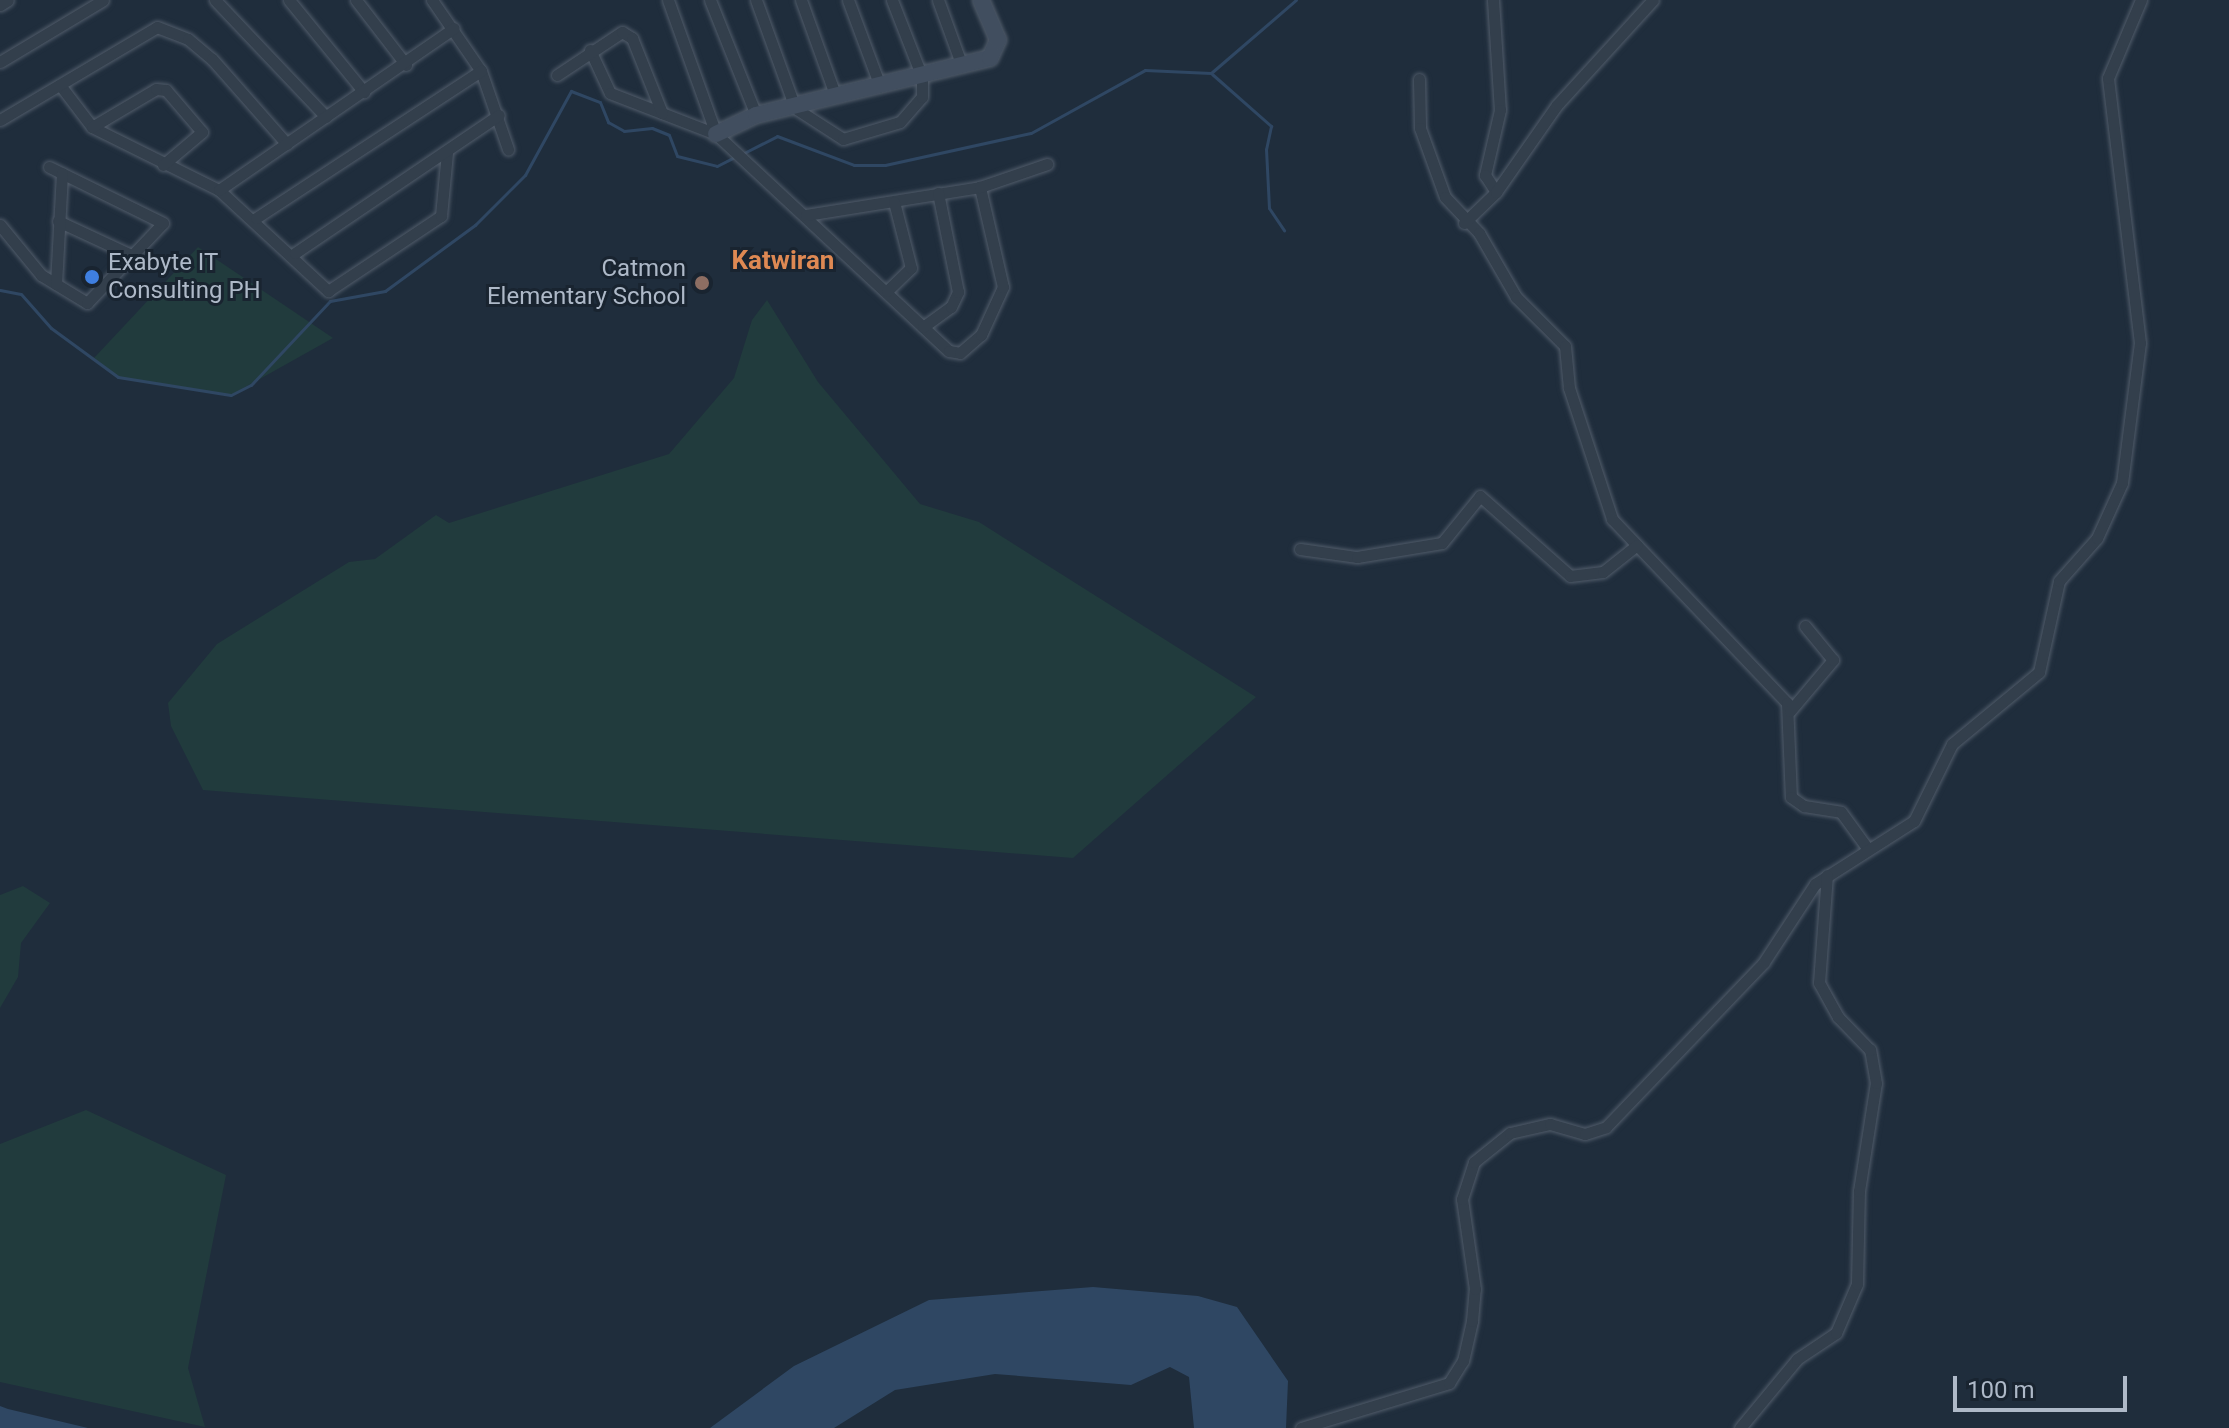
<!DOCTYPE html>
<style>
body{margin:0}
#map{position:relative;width:2229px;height:1428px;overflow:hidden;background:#1f2d3c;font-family:Roboto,sans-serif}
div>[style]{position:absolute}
.green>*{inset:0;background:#213b3d}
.water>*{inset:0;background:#2f4763}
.stream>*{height:3px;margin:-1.5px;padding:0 1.5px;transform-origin:1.5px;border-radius:1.5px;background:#2f4763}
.roads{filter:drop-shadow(0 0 2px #515c6a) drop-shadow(0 0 2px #515c6a)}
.street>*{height:11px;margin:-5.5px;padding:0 5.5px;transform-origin:5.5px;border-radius:5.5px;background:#333f4c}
.secondary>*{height:16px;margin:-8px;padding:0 8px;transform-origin:8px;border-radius:8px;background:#414e5f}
.dots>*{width:22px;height:22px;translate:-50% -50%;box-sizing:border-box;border:4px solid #192430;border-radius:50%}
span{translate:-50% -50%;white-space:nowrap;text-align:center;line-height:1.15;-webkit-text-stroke:6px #192430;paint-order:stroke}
.poi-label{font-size:24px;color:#aeb9c8}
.left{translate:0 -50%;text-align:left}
.right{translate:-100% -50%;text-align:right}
.neighbourhood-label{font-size:26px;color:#de8953;font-weight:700}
.scale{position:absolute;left:1953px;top:1376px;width:174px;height:36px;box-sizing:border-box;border:4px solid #aeb9c8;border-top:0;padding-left:10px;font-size:24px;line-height:28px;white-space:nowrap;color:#aeb9c8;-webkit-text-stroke:6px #192430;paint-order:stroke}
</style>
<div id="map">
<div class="green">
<div style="clip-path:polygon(198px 247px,333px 338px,231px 395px,118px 377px,94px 358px)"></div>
<div style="clip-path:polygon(767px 300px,818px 382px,920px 504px,979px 522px,1256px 697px,1073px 858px,203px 790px,171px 726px,168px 703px,217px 644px,349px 562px,375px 559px,436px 515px,449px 523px,669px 454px,734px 378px,752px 320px)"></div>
<div style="clip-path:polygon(23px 886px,50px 903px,21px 943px,18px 977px,0 1008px,0 895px)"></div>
<div style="clip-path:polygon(86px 1110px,226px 1175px,188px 1368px,205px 1427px,0 1382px,0 1144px)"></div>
</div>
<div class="water">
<div style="clip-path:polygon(1093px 1287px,1198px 1296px,1237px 1307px,1288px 1381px,1286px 1428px,1194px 1428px,1189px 1377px,1170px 1367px,1131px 1385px,995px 1374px,895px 1390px,834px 1428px,710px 1428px,794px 1366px,929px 1300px)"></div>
<div style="clip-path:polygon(0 1406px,8px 1409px,88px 1428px,0 1428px)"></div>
</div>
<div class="stream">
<div style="left:1212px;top:74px;width:79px;rotate:41.4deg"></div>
<div style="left:1271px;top:126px;width:24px;rotate:102deg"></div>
<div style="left:1266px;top:149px;width:59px;rotate:87.1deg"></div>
<div style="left:1269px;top:208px;width:27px;rotate:56deg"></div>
<div style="left:742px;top:154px;width:39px;rotate:-27deg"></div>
<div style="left:777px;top:136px;width:82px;rotate:20.6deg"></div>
<div style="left:854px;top:165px;width:31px"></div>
<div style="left:885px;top:165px;width:149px;rotate:-12.4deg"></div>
<div style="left:1031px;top:133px;width:130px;rotate:-28.9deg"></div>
<div style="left:1145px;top:70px;width:66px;rotate:2.6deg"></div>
<div style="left:1211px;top:73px;width:112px;rotate:-40.7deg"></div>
<div style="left:0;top:290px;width:21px;rotate:11deg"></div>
<div style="left:21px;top:294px;width:45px;rotate:48.6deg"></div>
<div style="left:51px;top:328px;width:83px;rotate:36.2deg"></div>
<div style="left:118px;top:377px;width:114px;rotate:9.1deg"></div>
<div style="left:231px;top:395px;width:22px;rotate:-27deg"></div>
<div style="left:251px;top:385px;width:115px;rotate:-46.8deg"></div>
<div style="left:330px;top:301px;width:56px;rotate:-10.3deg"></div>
<div style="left:385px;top:291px;width:112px;rotate:-36.3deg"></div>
<div style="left:475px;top:225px;width:71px;rotate:-45deg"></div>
<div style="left:525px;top:175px;width:96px;rotate:-61.3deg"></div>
<div style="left:571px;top:91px;width:31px;rotate:21deg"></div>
<div style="left:600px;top:102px;width:22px;rotate:68deg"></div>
<div style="left:608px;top:122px;width:18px;rotate:29deg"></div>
<div style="left:624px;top:131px;width:28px;rotate:-6deg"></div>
<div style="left:652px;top:128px;width:18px;rotate:22deg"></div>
<div style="left:669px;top:135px;width:22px;rotate:69deg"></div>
<div style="left:677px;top:156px;width:41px;rotate:14deg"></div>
<div style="left:717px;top:166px;width:20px;rotate:-27deg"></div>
</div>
<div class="roads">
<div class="street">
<div style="left:215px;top:0;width:161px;rotate:46.5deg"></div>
<div style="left:289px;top:0;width:119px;rotate:50.8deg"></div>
<div style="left:356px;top:0;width:82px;rotate:52.4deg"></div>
<div style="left:432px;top:0;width:86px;rotate:55.4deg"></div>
<div style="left:481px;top:71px;width:83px;rotate:70.9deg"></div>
<div style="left:668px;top:0;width:142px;rotate:70.3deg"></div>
<div style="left:710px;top:0;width:124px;rotate:68.2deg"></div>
<div style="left:756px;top:0;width:115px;rotate:70.1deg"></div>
<div style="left:795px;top:108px;width:57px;rotate:32.9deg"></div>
<div style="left:843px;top:139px;width:59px;rotate:-16.6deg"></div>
<div style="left:900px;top:122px;width:33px;rotate:-49deg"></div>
<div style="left:922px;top:97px;width:20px;rotate:-90deg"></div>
<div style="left:922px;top:77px;width:83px;rotate:-111.3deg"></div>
<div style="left:801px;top:0;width:103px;rotate:70.2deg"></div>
<div style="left:848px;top:0;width:92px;rotate:69.6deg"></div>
<div style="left:938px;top:0;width:70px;rotate:70deg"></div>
<div style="left:1493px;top:0;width:110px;rotate:86.4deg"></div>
<div style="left:1500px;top:110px;width:67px;rotate:103deg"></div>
<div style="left:1485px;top:175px;width:20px;rotate:57deg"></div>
<div style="left:0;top:5px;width:9px;rotate:-32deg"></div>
<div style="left:590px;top:50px;width:47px;rotate:65.1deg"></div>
<div style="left:610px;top:93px;width:114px;rotate:21.1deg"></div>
<div style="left:716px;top:134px;width:318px;rotate:43deg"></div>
<div style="left:949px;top:351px;width:11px;rotate:10deg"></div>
<div style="left:960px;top:353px;width:28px;rotate:-41deg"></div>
<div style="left:981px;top:335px;width:53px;rotate:-65.4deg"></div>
<div style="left:1003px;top:287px;width:103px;rotate:-103deg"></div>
<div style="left:0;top:62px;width:120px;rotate:-31deg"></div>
<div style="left:557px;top:75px;width:78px;rotate:-33.5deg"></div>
<div style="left:622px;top:32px;width:12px;rotate:31deg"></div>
<div style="left:632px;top:38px;width:81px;rotate:68.2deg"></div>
<div style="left:1419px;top:79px;width:49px;rotate:88.8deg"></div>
<div style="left:1420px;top:128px;width:73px;rotate:70.1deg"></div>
<div style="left:1445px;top:197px;width:50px;rotate:46.6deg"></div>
<div style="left:1479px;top:233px;width:74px;rotate:60deg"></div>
<div style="left:1516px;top:297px;width:69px;rotate:45deg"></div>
<div style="left:1565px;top:346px;width:42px;rotate:84.6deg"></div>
<div style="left:1569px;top:388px;width:138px;rotate:71.8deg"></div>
<div style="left:1612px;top:519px;width:254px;rotate:46.4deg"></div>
<div style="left:1787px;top:703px;width:94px;rotate:87.6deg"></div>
<div style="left:1791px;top:797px;width:16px;rotate:35deg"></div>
<div style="left:1804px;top:806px;width:37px;rotate:9deg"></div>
<div style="left:1841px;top:812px;width:46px;rotate:53.9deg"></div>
<div style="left:60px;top:85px;width:53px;rotate:52.7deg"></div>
<div style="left:92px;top:127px;width:142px;rotate:26.4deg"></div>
<div style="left:219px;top:190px;width:149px;rotate:42.8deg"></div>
<div style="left:328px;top:291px;width:136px;rotate:-33.6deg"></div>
<div style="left:441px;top:216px;width:63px;rotate:-84.6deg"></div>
<div style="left:0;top:120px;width:182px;rotate:-30.6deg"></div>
<div style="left:157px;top:27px;width:33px;rotate:21deg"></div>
<div style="left:188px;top:39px;width:31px;rotate:40deg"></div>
<div style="left:212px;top:59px;width:113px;rotate:48.6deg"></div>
<div style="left:92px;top:127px;width:74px;rotate:-30.7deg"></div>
<div style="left:156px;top:89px;width:10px;rotate:6deg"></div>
<div style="left:166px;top:90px;width:55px;rotate:49.4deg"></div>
<div style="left:202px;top:132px;width:51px;rotate:139.8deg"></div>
<div style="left:219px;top:190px;width:285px;rotate:-34.6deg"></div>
<div style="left:806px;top:215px;width:176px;rotate:-9.1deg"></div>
<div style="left:980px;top:187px;width:71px;rotate:-18.9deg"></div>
<div style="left:256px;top:218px;width:269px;rotate:-33.2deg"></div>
<div style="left:58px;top:221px;width:83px;rotate:25deg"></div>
<div style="left:1464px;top:223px;width:45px;rotate:-44.1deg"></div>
<div style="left:1496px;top:192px;width:106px;rotate:-55deg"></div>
<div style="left:1557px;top:105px;width:142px;rotate:-47.6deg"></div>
<div style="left:0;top:225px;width:65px;rotate:50.6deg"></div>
<div style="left:41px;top:275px;width:54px;rotate:31.3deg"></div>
<div style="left:87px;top:303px;width:110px;rotate:-46.5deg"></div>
<div style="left:163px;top:223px;width:127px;rotate:-153.8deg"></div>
<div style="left:295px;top:253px;width:246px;rotate:-34.1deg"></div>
<div style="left:56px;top:284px;width:111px;rotate:-86.9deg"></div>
<div style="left:887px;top:291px;width:33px;rotate:-44deg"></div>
<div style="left:911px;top:268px;width:68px;rotate:-104.4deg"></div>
<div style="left:923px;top:327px;width:34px;rotate:-36deg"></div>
<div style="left:951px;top:307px;width:17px;rotate:-65deg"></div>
<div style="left:958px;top:292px;width:101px;rotate:-101.4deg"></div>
<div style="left:1300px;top:549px;width:58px;rotate:8deg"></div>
<div style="left:1357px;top:557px;width:86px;rotate:-9.4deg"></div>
<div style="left:1442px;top:543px;width:60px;rotate:-51deg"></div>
<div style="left:1480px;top:496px;width:120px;rotate:41.6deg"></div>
<div style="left:1570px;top:576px;width:33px;rotate:-7deg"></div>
<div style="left:1603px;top:572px;width:43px;rotate:-38.5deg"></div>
<div style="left:1790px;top:711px;width:67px;rotate:-49.9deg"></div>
<div style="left:1833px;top:660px;width:44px;rotate:-129.5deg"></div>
<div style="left:1301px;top:1428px;width:155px;rotate:-16.9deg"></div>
<div style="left:1449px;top:1383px;width:26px;rotate:-58deg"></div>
<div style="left:1463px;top:1361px;width:41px;rotate:-77.3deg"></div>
<div style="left:1472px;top:1321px;width:32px;rotate:-85deg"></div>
<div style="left:1475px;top:1289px;width:91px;rotate:-98.2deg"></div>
<div style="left:1462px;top:1199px;width:39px;rotate:-72deg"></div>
<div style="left:1474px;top:1162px;width:46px;rotate:-38.9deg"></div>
<div style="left:1510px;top:1133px;width:41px;rotate:-12.7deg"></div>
<div style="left:1550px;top:1124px;width:36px;rotate:16deg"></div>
<div style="left:1585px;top:1134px;width:22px;rotate:-18deg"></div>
<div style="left:1606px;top:1127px;width:228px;rotate:-46.2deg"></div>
<div style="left:1764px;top:962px;width:93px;rotate:-56.8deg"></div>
<div style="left:1815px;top:884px;width:117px;rotate:-32.5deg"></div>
<div style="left:1914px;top:821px;width:86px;rotate:-63.7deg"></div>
<div style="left:1952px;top:744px;width:113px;rotate:-39.6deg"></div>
<div style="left:2039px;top:672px;width:93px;rotate:-77.6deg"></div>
<div style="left:2059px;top:581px;width:57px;rotate:-48.5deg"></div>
<div style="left:2097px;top:538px;width:60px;rotate:-65.6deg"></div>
<div style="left:2122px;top:483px;width:141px;rotate:-82.7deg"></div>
<div style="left:2140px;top:343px;width:267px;rotate:-96.9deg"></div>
<div style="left:2108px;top:78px;width:85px;rotate:-67.1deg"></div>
<div style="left:1740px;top:1428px;width:89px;rotate:-50.4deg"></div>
<div style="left:1797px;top:1359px;width:47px;rotate:-33.7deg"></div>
<div style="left:1836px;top:1333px;width:53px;rotate:-66.8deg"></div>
<div style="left:1857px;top:1284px;width:93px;rotate:-88.8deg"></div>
<div style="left:1859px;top:1191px;width:109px;rotate:-81.1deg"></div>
<div style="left:1876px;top:1083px;width:34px;rotate:-100deg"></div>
<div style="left:1870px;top:1050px;width:46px;rotate:-134.1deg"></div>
<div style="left:1838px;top:1017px;width:39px;rotate:-119deg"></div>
<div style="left:1819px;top:983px;width:108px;rotate:-85.8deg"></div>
</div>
<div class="secondary">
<div style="left:716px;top:134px;width:44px;rotate:-25.4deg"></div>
<div style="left:756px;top:115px;width:241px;rotate:-13.7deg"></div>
<div style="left:990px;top:58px;width:20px;rotate:-66deg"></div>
<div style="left:998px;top:40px;width:43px;rotate:-113deg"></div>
</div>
</div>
<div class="dots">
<div style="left:92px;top:277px;background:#3f7fe0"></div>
<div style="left:702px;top:283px;background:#8d6e63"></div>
</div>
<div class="poi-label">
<span class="left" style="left:108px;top:277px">Exabyte IT<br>Consulting PH</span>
<span class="right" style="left:686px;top:283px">Catmon<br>Elementary School</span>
</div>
<div class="neighbourhood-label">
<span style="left:783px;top:261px">Katwiran</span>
</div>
<div class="scale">100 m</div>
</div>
